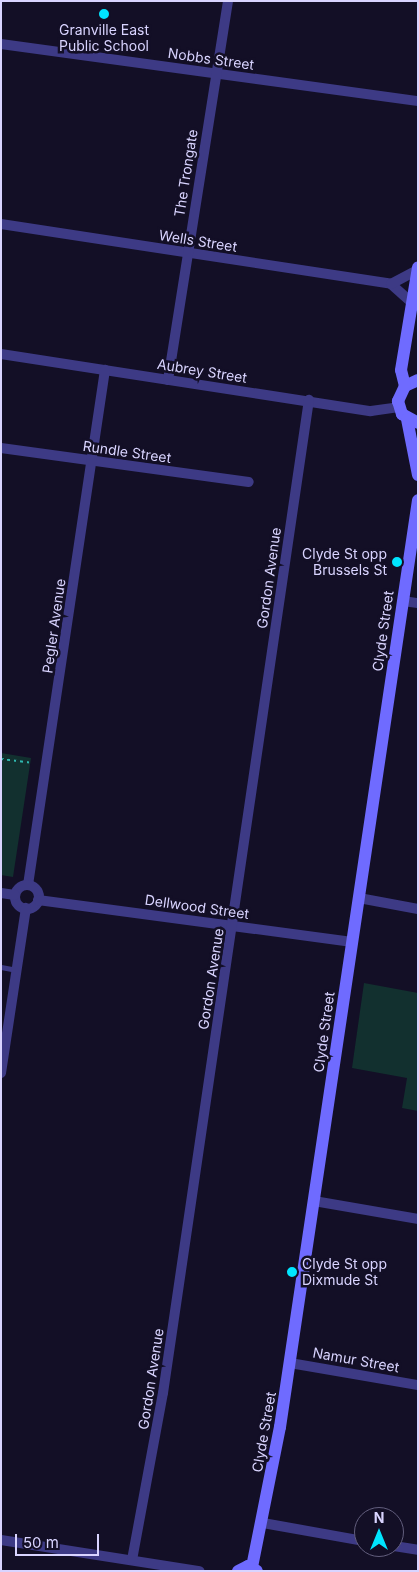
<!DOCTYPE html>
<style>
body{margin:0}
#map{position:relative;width:419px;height:1572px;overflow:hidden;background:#130f26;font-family:Inter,sans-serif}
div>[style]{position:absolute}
.green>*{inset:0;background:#12302f}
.path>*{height:2px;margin-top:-1px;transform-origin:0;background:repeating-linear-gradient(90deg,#2fb8b0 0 2.5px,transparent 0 6.5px)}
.service>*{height:5px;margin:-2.5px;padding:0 2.5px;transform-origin:2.5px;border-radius:2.5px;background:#3d3a85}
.minor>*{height:10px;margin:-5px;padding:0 5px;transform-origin:5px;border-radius:5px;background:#3d3a85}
.minor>.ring{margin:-5px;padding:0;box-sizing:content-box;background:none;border:10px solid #3d3a85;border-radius:50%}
.secondary>*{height:12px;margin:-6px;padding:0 6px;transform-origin:6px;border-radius:6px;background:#6f6bff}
.dots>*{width:14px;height:14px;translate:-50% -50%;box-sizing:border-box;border:2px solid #130f26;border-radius:50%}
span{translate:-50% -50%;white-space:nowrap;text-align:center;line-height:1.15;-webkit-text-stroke:5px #130f26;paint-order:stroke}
.poi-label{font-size:14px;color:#d9d4ff}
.right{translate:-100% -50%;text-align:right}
.left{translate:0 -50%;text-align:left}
.street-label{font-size:14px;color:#d9d4ff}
.frame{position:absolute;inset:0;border:2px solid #d9d4ff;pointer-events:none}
.north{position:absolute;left:354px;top:1507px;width:50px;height:50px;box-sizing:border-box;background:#130f26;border:1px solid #625e7d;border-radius:50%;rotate:0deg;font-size:14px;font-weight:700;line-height:20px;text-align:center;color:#d9d4ff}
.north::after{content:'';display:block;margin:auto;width:18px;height:22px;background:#00e5ff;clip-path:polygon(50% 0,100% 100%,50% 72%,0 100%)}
.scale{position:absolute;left:15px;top:1534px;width:84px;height:22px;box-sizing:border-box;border:2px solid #d9d4ff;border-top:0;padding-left:6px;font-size:15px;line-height:18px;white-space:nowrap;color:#d9d4ff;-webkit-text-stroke:4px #130f26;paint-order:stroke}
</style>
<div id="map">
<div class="green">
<div style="clip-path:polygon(1px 753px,31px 758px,13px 877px,1px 875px)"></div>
<div style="clip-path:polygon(364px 983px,418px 993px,418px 1111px,402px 1108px,407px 1078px,352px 1068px)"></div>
</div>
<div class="path">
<div style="left:1px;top:759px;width:31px;rotate:7deg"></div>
</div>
<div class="service">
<div style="left:1px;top:967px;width:16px;rotate:11deg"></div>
</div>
<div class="minor">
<div style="left:1px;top:44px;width:421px;rotate:7.8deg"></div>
<div style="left:1px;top:224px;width:395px;rotate:8.7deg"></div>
<div style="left:391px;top:284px;width:27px;rotate:42deg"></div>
<div style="left:391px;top:284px;width:30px;rotate:-28deg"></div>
<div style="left:1px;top:354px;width:374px;rotate:8.8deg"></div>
<div style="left:371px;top:411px;width:28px;rotate:-8deg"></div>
<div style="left:168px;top:380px;width:384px;rotate:-81deg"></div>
<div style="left:1px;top:448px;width:250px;rotate:7.8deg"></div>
<div style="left:403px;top:601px;width:15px;rotate:8deg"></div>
<div style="left:28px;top:885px;width:521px;rotate:-81.5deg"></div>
<div class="ring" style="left:15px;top:885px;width:14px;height:14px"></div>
<div style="left:1px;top:893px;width:14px;rotate:8deg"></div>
<div style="left:359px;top:898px;width:60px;rotate:10.6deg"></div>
<div style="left:38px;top:900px;width:317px;rotate:7.6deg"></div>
<div style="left:1px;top:1073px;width:167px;rotate:-81.4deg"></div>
<div style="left:314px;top:1201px;width:106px;rotate:9.8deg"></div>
<div style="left:290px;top:1363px;width:130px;rotate:9.8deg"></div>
<div style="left:263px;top:1523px;width:103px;rotate:10.1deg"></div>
<div style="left:1px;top:1540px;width:201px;rotate:8.9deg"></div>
<div style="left:394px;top:1546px;width:24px;rotate:9deg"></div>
<div style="left:132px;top:1560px;width:170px;rotate:-79.5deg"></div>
<div style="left:163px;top:1393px;width:1004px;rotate:-81.64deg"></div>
</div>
<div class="secondary">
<div style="left:418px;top:380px;width:14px;rotate:155deg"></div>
<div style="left:405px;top:386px;width:17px;rotate:115deg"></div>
<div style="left:398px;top:401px;width:14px;rotate:73deg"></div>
<div style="left:402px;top:414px;width:18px;rotate:29deg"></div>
<div style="left:405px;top:386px;width:16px;rotate:-104deg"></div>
<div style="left:401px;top:370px;width:104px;rotate:-80.6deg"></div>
<div style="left:407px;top:419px;width:57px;rotate:78.9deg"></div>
<div style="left:252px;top:1567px;width:143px;rotate:-78.7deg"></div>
<div style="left:280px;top:1427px;width:937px;rotate:-81.53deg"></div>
<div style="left:238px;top:1571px;width:11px;rotate:-27deg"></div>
<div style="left:248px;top:1566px;width:10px;rotate:29deg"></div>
</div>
<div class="dots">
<div style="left:104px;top:14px;background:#00e5ff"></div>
<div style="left:397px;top:562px;background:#00e5ff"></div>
<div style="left:292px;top:1272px;background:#00e5ff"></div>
</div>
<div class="poi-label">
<span style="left:104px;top:38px">Granville East<br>Public School</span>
<span class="right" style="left:387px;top:562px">Clyde St opp<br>Brussels St</span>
<span class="left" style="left:302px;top:1272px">Clyde St opp<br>Dixmude St</span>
</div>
<div class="street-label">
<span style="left:211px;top:59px;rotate:8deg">Nobbs Street</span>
<span style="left:186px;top:173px;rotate:-81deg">The Trongate</span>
<span style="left:198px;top:241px;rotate:9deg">Wells Street</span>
<span style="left:202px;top:371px;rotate:9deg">Aubrey Street</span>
<span style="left:127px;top:452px;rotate:8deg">Rundle Street</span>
<span style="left:269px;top:578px;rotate:-82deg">Gordon Avenue</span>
<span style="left:54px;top:626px;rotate:-82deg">Pegler Avenue</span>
<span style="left:383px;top:631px;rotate:-82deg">Clyde Street</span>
<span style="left:197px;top:907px;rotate:8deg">Dellwood Street</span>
<span style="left:211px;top:979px;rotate:-81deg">Gordon Avenue</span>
<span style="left:324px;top:1032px;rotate:-82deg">Clyde Street</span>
<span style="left:356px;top:1360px;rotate:10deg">Namur Street</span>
<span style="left:151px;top:1379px;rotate:-81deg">Gordon Avenue</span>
<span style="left:264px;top:1432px;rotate:-80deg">Clyde Street</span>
</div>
<div class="frame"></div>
<div class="north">N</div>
<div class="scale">50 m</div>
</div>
